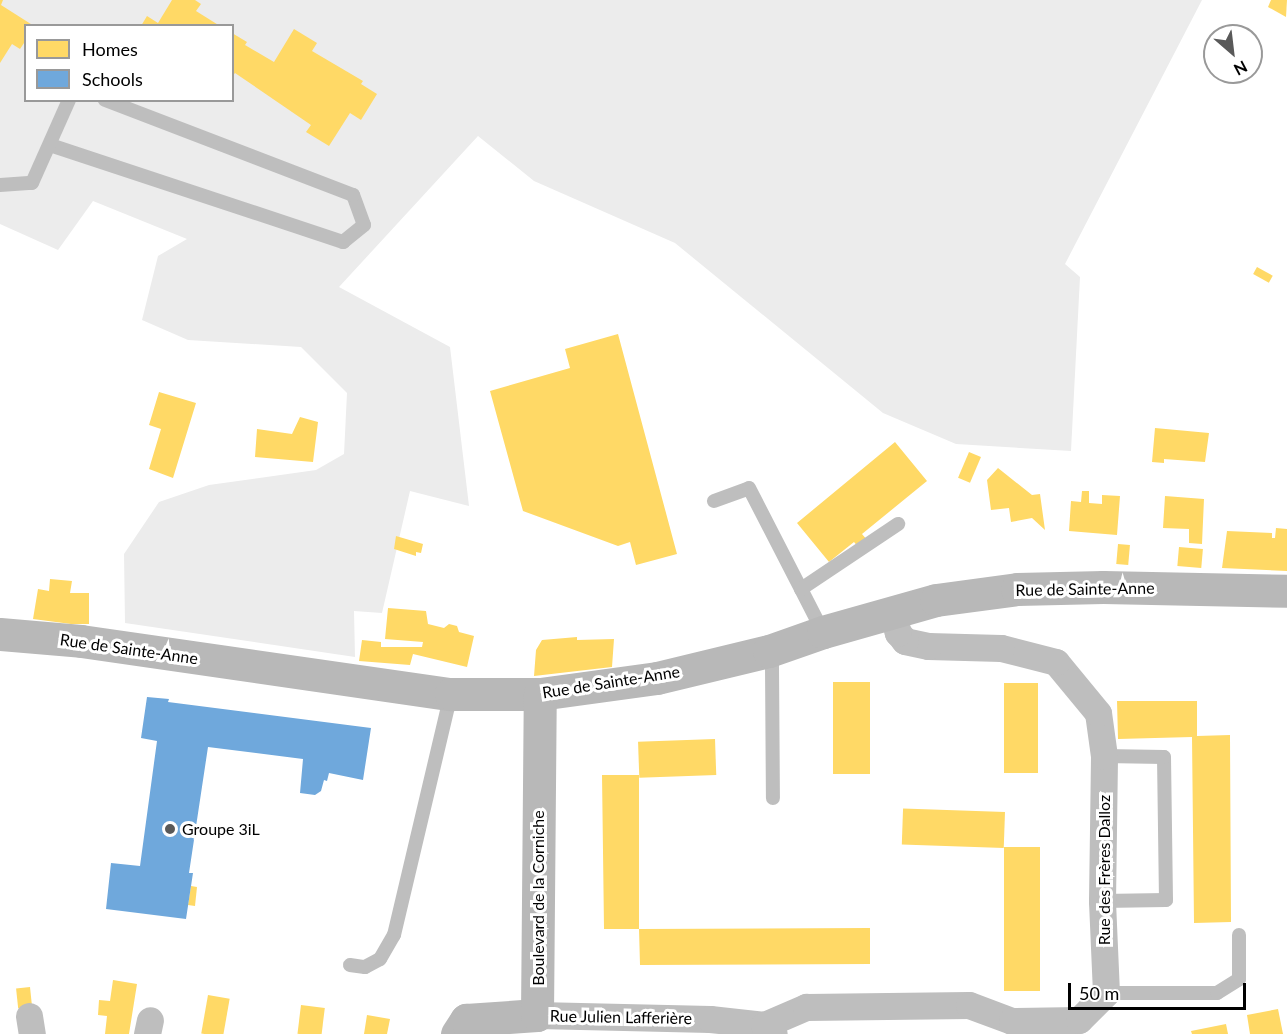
<!DOCTYPE html>
<meta charset="utf-8">
<style>
body{margin:0}
#map{position:relative;width:1287px;height:1034px;overflow:hidden;background:#fff;font-family:Lato,sans-serif}
div>[style]{position:absolute}
.green>*{inset:0;background:#ececec}
.homes>*{inset:0;background:#ffd966;transform-origin:0 0}
.schools>*{inset:0;background:#6fa8dc}
.lane>*{height:14px;margin:-7px;padding:0 7px;transform-origin:7px;border-radius:7px;background:#bebebe}
.street>*{height:27px;margin:-13.5px;padding:0 13.5px;transform-origin:13.5px;border-radius:13.5px;background:#bebebe}
.secondary>*{height:33px;margin:-16.5px;padding:0 16.5px;transform-origin:16.5px;border-radius:16.5px;background:#b8b8b8}
.dots>*{width:16px;height:16px;translate:-50% -50%;box-sizing:border-box;border:3px solid #fff;border-radius:50%}
span{translate:-50% -50%;white-space:nowrap;text-align:center;line-height:1.15;-webkit-text-stroke:6px #fff;paint-order:stroke}
.street-label{font-size:16px;color:#000}
.poi-label{font-size:16px;color:#000}
.left{translate:0 -50%;text-align:left}
.legend{position:absolute;left:24px;top:24px;width:210px;height:78px;box-sizing:border-box;background:#fff;border:2px solid #999;margin:0;padding:8px 10px;list-style:none;font-size:18px;color:#000}
.legend li{display:flex;align-items:center;gap:12px;height:30px}
.legend b{width:30px;border:2px solid #999}
.north{position:absolute;left:1203px;top:24px;width:60px;height:60px;box-sizing:border-box;background:#fff;border:2px solid #999;border-radius:50%;rotate:152deg;font-size:16px;font-weight:700;line-height:24px;text-align:center;color:#000}
.north::after{content:'';display:block;margin:auto;width:21px;height:27px;background:#595959;clip-path:polygon(50% 0,100% 100%,50% 72%,0 100%)}
.scale{position:absolute;left:1068px;top:983px;width:178px;height:27px;box-sizing:border-box;border:3px solid #000;border-top:0;padding-left:8px;font-size:18px;line-height:21px;white-space:nowrap;color:#000;-webkit-text-stroke:4px #fff;paint-order:stroke}
</style>
<div id="map">
<div class="green">
<div style="clip-path:polygon(evenodd,0 0,1202px 0,1065px 264px,1080px 277px,1071px 451px,956px 444px,883px 413px,675px 243px,534px 181px,478px 136px,339px 287px,450px 347px,469px 506px,410px 491px,382px 613px,354px 611px,355px 657px,125px 623px,124px 554px,159px 502px,209px 485px,316px 470px,344px 454px,347px 393px,301px 347px,188px 340px,142px 320px,158px 256px,187px 239px,93px 201px,58px 250px,0 224px,0 0,26px 26px,232px 26px,232px 100px,26px 100px,26px 26px)"></div>
</div>
<div class="homes">
<div style="clip-path:polygon(0 0,3px 0,1px 5px,34px 26px,26px 26px,26px 40px,20px 49px,12px 44px,0 63px)"></div>
<div style="clip-path:polygon(172px 0,195px 0,201px 4px,196px 11px,220px 26px,141px 26px,147px 16px,158px 23px)"></div>
<div style="clip-path:polygon(1271px 0,1287px 0,1286px 17px,1268px 7px)"></div>
<div style="clip-path:polygon(294px 29px,317px 43px,312px 51px,363px 81px,361px 84px,377px 94px,361px 120px,350px 113px,329px 146px,306px 132px,311px 125px,235px 73px,232px 77px,232px 33px,247px 42px,245px 45px,274px 62px)"></div>
<div style="left:1257px;top:267px;width:18px;height:8px;rotate:29deg"></div>
<div style="clip-path:polygon(618px 334px,677px 554px,636px 565px,630px 542px,618px 546px,523px 511px,490px 391px,570px 368px,565px 349px)"></div>
<div style="clip-path:polygon(159px 392px,196px 403px,173px 478px,149px 469px,161px 429px,149px 425px)"></div>
<div style="clip-path:polygon(300px 417px,318px 422px,313px 462px,255px 457px,257px 429px,292px 434px)"></div>
<div style="clip-path:polygon(1155px 428px,1209px 433px,1205px 462px,1164px 459px,1164px 463px,1152px 462px)"></div>
<div style="clip-path:polygon(895px 442px,927px 481px,862px 534px,868px 541px,859px 548px,854px 542px,829px 562px,797px 523px)"></div>
<div style="left:969px;top:452px;width:13px;height:28px;rotate:23deg"></div>
<div style="clip-path:polygon(998px 468px,1032px 495px,1040px 494px,1045px 530px,1032px 518px,1011px 522px,1009px 508px,991px 510px,987px 480px)"></div>
<div style="clip-path:polygon(1082px 491px,1089px 491px,1089px 503px,1102px 504px,1102px 495px,1120px 496px,1117px 535px,1069px 531px,1071px 501px,1081px 502px)"></div>
<div style="clip-path:polygon(1165px 496px,1204px 499px,1202px 544px,1189px 543px,1189px 529px,1163px 528px)"></div>
<div style="clip-path:polygon(1276px 528px,1287px 529px,1287px 571px,1222px 568px,1227px 531px,1272px 533px,1272px 538px,1275px 538px)"></div>
<div style="clip-path:polygon(396px 536px,423px 544px,421px 553px,416px 552px,416px 556px,394px 549px)"></div>
<div style="left:1118px;top:544px;width:12px;height:20px;rotate:5deg"></div>
<div style="left:1179px;top:547px;width:24px;height:19px;rotate:5deg"></div>
<div style="clip-path:polygon(50px 579px,72px 581px,70px 593px,89px 593px,89px 624px,71px 624px,33px 619px,38px 589px,49px 591px)"></div>
<div style="clip-path:polygon(388px 608px,426px 611px,428px 624px,444px 628px,449px 624px,457px 626px,459px 632px,474px 636px,467px 667px,413px 654px,410px 665px,359px 661px,362px 640px,381px 642px,381px 647px,422px 647px,423px 642px,385px 639px)"></div>
<div style="clip-path:polygon(577px 637px,577px 640px,614px 639px,612px 667px,534px 676px,536px 650px,542px 640px)"></div>
<div style="left:833px;top:682px;width:37px;height:92px"></div>
<div style="left:1004px;top:683px;width:34px;height:90px"></div>
<div style="clip-path:polygon(1117px 701px,1197px 701px,1197px 736px,1230px 735px,1231px 922px,1194px 923px,1192px 737px,1118px 739px)"></div>
<div style="left:715px;top:739px;width:36px;height:77px;rotate:88deg"></div>
<div style="clip-path:polygon(602px 775px,639px 775px,639px 929px,870px 928px,870px 964px,640px 965px,639px 929px,604px 929px)"></div>
<div style="left:1005px;top:812px;width:36px;height:102px;rotate:92deg"></div>
<div style="left:1040px;top:847px;width:144px;height:36px;rotate:90deg"></div>
<div style="clip-path:polygon(191px 886px,197px 887px,195px 906px,188px 905px)"></div>
<div style="clip-path:polygon(113px 980px,137px 984px,129px 1034px,105px 1034px,107px 1016px,98px 1015px,99px 1000px,110px 1001px)"></div>
<div style="left:30px;top:987px;width:20px;height:14px;rotate:84deg"></div>
<div style="left:208px;top:995px;width:22px;height:39px;rotate:10deg"></div>
<div style="left:301px;top:1005px;width:24px;height:29px;rotate:7deg"></div>
<div style="clip-path:polygon(1278px 1009px,1283px 1034px,1250px 1034px,1247px 1015px)"></div>
<div style="clip-path:polygon(367px 1015px,390px 1019px,387px 1034px,364px 1034px)"></div>
<div style="clip-path:polygon(1226px 1024px,1228px 1034px,1192px 1034px,1191px 1031px)"></div>
</div>
<div class="schools">
<div style="clip-path:polygon(147px 697px,169px 699px,168px 702px,371px 728px,363px 780px,329px 773px,327px 781px,324px 780px,321px 791px,315px 795px,300px 793px,303px 759px,208px 747px,189px 873px,193px 873px,186px 919px,106px 909px,111px 863px,140px 866px,157px 741px,141px 738px)"></div>
</div>
<div class="lane">
<div style="left:50px;top:145px;width:309px;rotate:18.3deg"></div>
<div style="left:343px;top:242px;width:27px;rotate:-39deg"></div>
<div style="left:364px;top:225px;width:32px;rotate:-110deg"></div>
<div style="left:353px;top:195px;width:266px;rotate:-159deg"></div>
<div style="left:0;top:185px;width:32px;rotate:-4deg"></div>
<div style="left:32px;top:183px;width:91px;rotate:-66deg"></div>
<div style="left:714px;top:501px;width:37px;rotate:-20deg"></div>
<div style="left:749px;top:488px;width:114px;rotate:62.8deg"></div>
<div style="left:823px;top:632px;width:48px;rotate:-117.1deg"></div>
<div style="left:801px;top:589px;width:117px;rotate:-33.8deg"></div>
<div style="left:769px;top:651px;width:15px;rotate:79deg"></div>
<div style="left:772px;top:666px;width:132px;rotate:89.6deg"></div>
<div style="left:1102px;top:901px;width:64px;rotate:-0.9deg"></div>
<div style="left:1166px;top:900px;width:143px;rotate:-90.8deg"></div>
<div style="left:1164px;top:757px;width:60px;rotate:-179deg"></div>
<div style="left:350px;top:965px;width:15px;rotate:8deg"></div>
<div style="left:365px;top:967px;width:17px;rotate:-28deg"></div>
<div style="left:380px;top:959px;width:28px;rotate:-60deg"></div>
<div style="left:394px;top:935px;width:248px;rotate:-76.7deg"></div>
<div style="left:1106px;top:993px;width:111px"></div>
<div style="left:1217px;top:993px;width:26px;rotate:-32deg"></div>
<div style="left:1239px;top:979px;width:44px;rotate:-90deg"></div>
</div>
<div class="street">
<div style="left:537px;top:1015px;width:173px;rotate:1.3deg"></div>
<div style="left:710px;top:1019px;width:54px;rotate:6.3deg"></div>
<div style="left:764px;top:1025px;width:13px;rotate:42deg"></div>
<div style="left:29px;top:1016px;width:18px;rotate:81deg"></div>
<div style="left:764px;top:1025px;width:46px;rotate:-23.2deg"></div>
<div style="left:806px;top:1007px;width:163px;rotate:-0.7deg"></div>
<div style="left:969px;top:1005px;width:46px;rotate:20.4deg"></div>
<div style="left:1012px;top:1021px;width:67px;rotate:-0.9deg"></div>
<div style="left:1079px;top:1020px;width:38px;rotate:-45deg"></div>
<div style="left:1106px;top:993px;width:92px;rotate:-92.5deg"></div>
<div style="left:1102px;top:901px;width:145px;rotate:-89.2deg"></div>
<div style="left:1104px;top:756px;width:43px;rotate:-97.9deg"></div>
<div style="left:1098px;top:713px;width:66px;rotate:-129.5deg"></div>
<div style="left:1056px;top:662px;width:57px;rotate:-165.7deg"></div>
<div style="left:1001px;top:648px;width:73px;rotate:-178.4deg"></div>
<div style="left:928px;top:646px;width:24px;rotate:-168deg"></div>
<div style="left:905px;top:641px;width:11px;rotate:-131deg"></div>
<div style="left:898px;top:633px;width:22px;rotate:-106deg"></div>
<div style="left:147px;top:1034px;width:14px;rotate:-78deg"></div>
</div>
<div class="secondary">
<div style="left:0;top:634px;width:81px;rotate:4.9deg"></div>
<div style="left:81px;top:641px;width:374px;rotate:8.2deg"></div>
<div style="left:451px;top:694px;width:89px"></div>
<div style="left:540px;top:694px;width:118px;rotate:-7.8deg"></div>
<div style="left:657px;top:678px;width:115px;rotate:-13.6deg"></div>
<div style="left:769px;top:651px;width:57px;rotate:-19.4deg"></div>
<div style="left:823px;top:632px;width:117px;rotate:-15.8deg"></div>
<div style="left:936px;top:600px;width:82px;rotate:-7.7deg"></div>
<div style="left:1017px;top:589px;width:86px;rotate:-1.3deg"></div>
<div style="left:1103px;top:587px;width:184px;rotate:1.2deg"></div>
<div style="left:457px;top:1034px;width:17px;rotate:-57deg"></div>
<div style="left:466px;top:1020px;width:71px;rotate:-4deg"></div>
<div style="left:537px;top:1015px;width:321px;rotate:-89.5deg"></div>
</div>
<div class="dots">
<div style="left:170px;top:829px;background:#595959"></div>
</div>
<div class="street-label">
<span style="left:1085px;top:589px;rotate:-1deg">Rue de Sainte-Anne</span>
<span style="left:129px;top:649px;rotate:8deg">Rue de Sainte-Anne</span>
<span style="left:611px;top:682px;rotate:-9deg">Rue de Sainte-Anne</span>
<span style="left:1104px;top:870px;rotate:-90deg">Rue des Frères Dalloz</span>
<span style="left:538px;top:898px;rotate:-90deg">Boulevard de la Corniche</span>
<span style="left:621px;top:1017px;rotate:1deg">Rue Julien Lafferière</span>
</div>
<div class="poi-label">
<span class="left" style="left:182px;top:829px">Groupe 3iL</span>
</div>
<ul class="legend">
<li><b style="height:16px;background:#ffd966"></b>Homes</li>
<li><b style="height:16px;background:#6fa8dc"></b>Schools</li>
</ul>
<div class="north">N</div>
<div class="scale">50 m</div>
</div>
